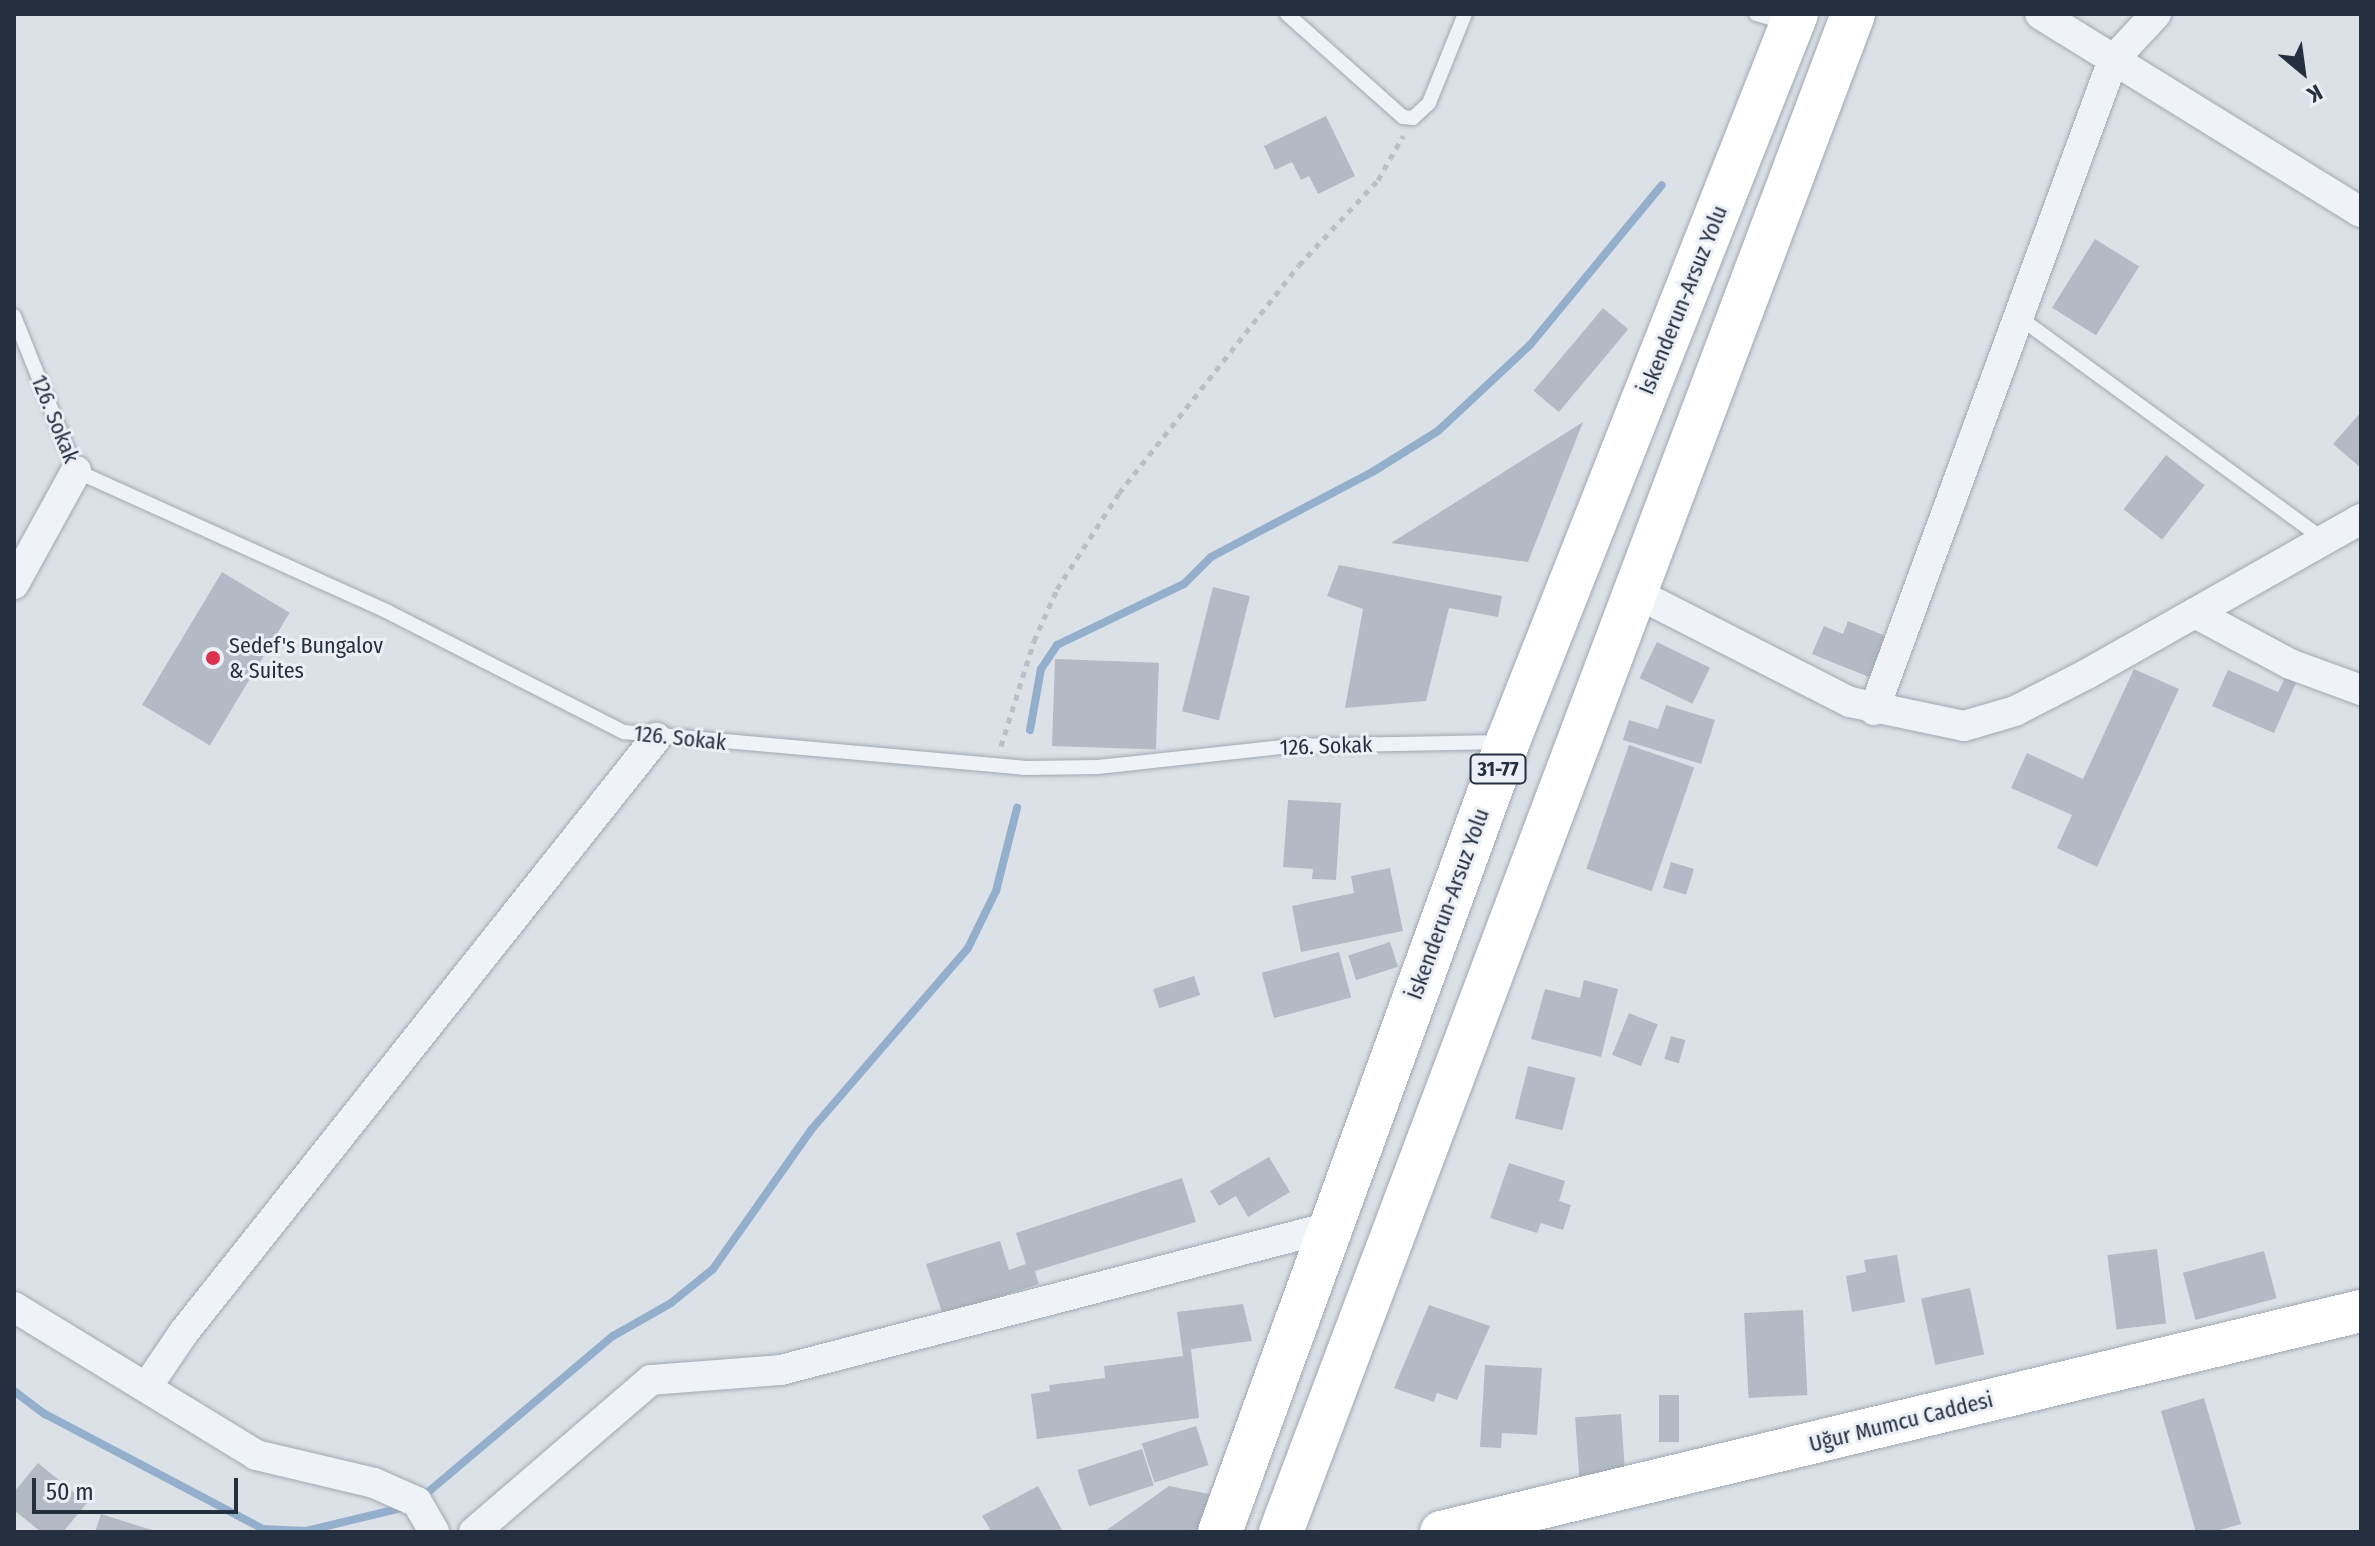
<!DOCTYPE html>
<meta charset="utf-8">
<style>
body{margin:0}
#map{position:relative;width:2375px;height:1546px;overflow:hidden;background:#dce1e8;font-family:"Fira Sans Condensed",sans-serif}
div>[style]{position:absolute}
.stream>*{height:8px;margin:-4px;padding:0 4px;transform-origin:4px;border-radius:4px;background:#93afcc}
.building>*{inset:0;background:#b3bac5;transform-origin:0 0}
.path>*{height:5px;margin-top:-2.5px;transform-origin:0;background:repeating-linear-gradient(90deg,#babfc7 0 6px,transparent 0 12px)}
.roads{filter:drop-shadow(0 0 2px #a1a8b2) drop-shadow(0 0 2px #a1a8b2)}
.lane>*{height:14px;margin:-7px;padding:0 7px;transform-origin:7px;border-radius:7px;background:#eff2f6}
.street>*{height:30px;margin:-15px;padding:0 15px;transform-origin:15px;border-radius:15px;background:#eff2f6}
.secondary>*{height:42px;margin:-21px;padding:0 21px;transform-origin:21px;border-radius:21px;background:#fff}
.primary>*{height:44px;margin:-22px;padding:0 22px;transform-origin:22px;border-radius:22px;background:#fff}
.dots>*{width:22px;height:22px;translate:-50% -50%;box-sizing:border-box;border:4px solid #ecf0f6;border-radius:50%}
span{translate:-50% -50%;white-space:nowrap;text-align:center;line-height:1.15;-webkit-text-stroke:6px #ecf0f6;paint-order:stroke}
.shield-label span{padding:2px 6px;background:#ecf0f6;border:2px solid;border-radius:6px;-webkit-text-stroke-width:0}
.shield-label{font-size:20px;color:#242f40;font-weight:700}
.street-label{font-size:22px;color:#242f40}
.poi-label{font-size:22px;color:#242f40}
.left{translate:0 -50%;text-align:left}
.frame{position:absolute;inset:0;border:16px solid #242f40;pointer-events:none}
.north{position:absolute;left:2263px;top:32px;width:80px;height:80px;-webkit-text-stroke:6px #ecf0f6;paint-order:stroke;rotate:151deg;font-size:22px;font-weight:700;line-height:32px;text-align:center;color:#242f40}
.north::after{content:'';display:block;margin:auto;width:28px;height:36px;background:#242f40;clip-path:polygon(50% 0,100% 100%,50% 72%,0 100%)}
.scale{position:absolute;left:32px;top:1478px;width:206px;height:36px;box-sizing:border-box;border:4px solid #242f40;border-top:0;padding-left:10px;font-size:24px;line-height:28px;white-space:nowrap;color:#242f40;-webkit-text-stroke:6px #ecf0f6;paint-order:stroke}
</style>
<div id="map">
<div class="stream">
<div style="left:1030px;top:730px;width:62px;rotate:-79.8deg"></div>
<div style="left:1041px;top:669px;width:29px;rotate:-56deg"></div>
<div style="left:1057px;top:645px;width:141px;rotate:-25.7deg"></div>
<div style="left:1184px;top:584px;width:38px;rotate:-45deg"></div>
<div style="left:1211px;top:557px;width:184px;rotate:-27.8deg"></div>
<div style="left:1374px;top:471px;width:75px;rotate:-32deg"></div>
<div style="left:1438px;top:431px;width:126px;rotate:-43.1deg"></div>
<div style="left:1530px;top:345px;width:207px;rotate:-50.5deg"></div>
<div style="left:14px;top:1391px;width:39px;rotate:37deg"></div>
<div style="left:45px;top:1414px;width:246px;rotate:27.8deg"></div>
<div style="left:263px;top:1529px;width:43px;rotate:2.7deg"></div>
<div style="left:306px;top:1531px;width:103px;rotate:-13.5deg"></div>
<div style="left:421px;top:1498px;width:251px;rotate:-40.2deg"></div>
<div style="left:613px;top:1336px;width:67px;rotate:-29.6deg"></div>
<div style="left:671px;top:1303px;width:54px;rotate:-39deg"></div>
<div style="left:713px;top:1269px;width:170px;rotate:-54.8deg"></div>
<div style="left:811px;top:1130px;width:240px;rotate:-49.2deg"></div>
<div style="left:968px;top:948px;width:64px;rotate:-63.8deg"></div>
<div style="left:996px;top:891px;width:86px;rotate:-75.8deg"></div>
</div>
<div class="building">
<div style="clip-path:polygon(1326px 116px,1355px 176px,1318px 194px,1309px 176px,1301px 180px,1292px 162px,1275px 170px,1264px 146px)"></div>
<div style="left:2095px;top:239px;width:52px;height:81px;rotate:32deg"></div>
<div style="left:1603px;top:308px;width:33px;height:108px;rotate:40deg"></div>
<div style="clip-path:polygon(2361px 412px,2361px 468px,2333px 444px)"></div>
<div style="clip-path:polygon(1583px 422px,1528px 562px,1391px 543px)"></div>
<div style="left:2166px;top:455px;width:49px;height:69px;rotate:38deg"></div>
<div style="clip-path:polygon(1339px 565px,1502px 596px,1498px 617px,1449px 608px,1426px 701px,1345px 708px,1363px 609px,1327px 596px)"></div>
<div style="left:222px;top:572px;width:79px;height:155px;rotate:31deg"></div>
<div style="left:1213px;top:587px;width:38px;height:128px;rotate:14deg"></div>
<div style="clip-path:polygon(1848px 621px,1886px 636px,1869px 677px,1812px 654px,1824px 626px,1843px 634px)"></div>
<div style="left:1657px;top:642px;width:59px;height:40px;rotate:26deg"></div>
<div style="left:1055px;top:659px;width:104px;height:87px;rotate:2deg"></div>
<div style="clip-path:polygon(2134px 669px,2179px 689px,2097px 867px,2057px 848px,2072px 815px,2011px 788px,2027px 753px,2083px 779px)"></div>
<div style="clip-path:polygon(2228px 670px,2278px 692px,2285px 678px,2296px 683px,2274px 733px,2212px 706px)"></div>
<div style="clip-path:polygon(1666px 705px,1715px 720px,1701px 764px,1623px 740px,1629px 720px,1658px 729px)"></div>
<div style="left:1629px;top:745px;width:69px;height:131px;rotate:19deg"></div>
<div style="clip-path:polygon(1288px 800px,1341px 803px,1336px 880px,1312px 879px,1313px 869px,1283px 867px)"></div>
<div style="left:1671px;top:862px;width:24px;height:27px;rotate:17deg"></div>
<div style="clip-path:polygon(1390px 868px,1403px 931px,1301px 952px,1292px 906px,1354px 893px,1351px 876px)"></div>
<div style="left:1390px;top:942px;width:26px;height:44px;rotate:72deg"></div>
<div style="left:1339px;top:952px;width:47px;height:80px;rotate:75deg"></div>
<div style="left:1194px;top:976px;width:20px;height:43px;rotate:72deg"></div>
<div style="clip-path:polygon(1584px 980px,1618px 989px,1601px 1057px,1531px 1039px,1545px 989px,1580px 998px)"></div>
<div style="left:1629px;top:1013px;width:31px;height:45px;rotate:22deg"></div>
<div style="left:1671px;top:1036px;width:15px;height:24px;rotate:16deg"></div>
<div style="left:1528px;top:1066px;width:49px;height:54px;rotate:14deg"></div>
<div style="clip-path:polygon(1269px 1157px,1290px 1192px,1248px 1217px,1236px 1196px,1219px 1206px,1210px 1191px)"></div>
<div style="clip-path:polygon(1509px 1163px,1565px 1181px,1559px 1201px,1571px 1205px,1563px 1230px,1541px 1223px,1537px 1233px,1490px 1218px)"></div>
<div style="clip-path:polygon(1182px 1178px,1196px 1222px,1035px 1271px,1039px 1284px,943px 1315px,926px 1264px,1000px 1241px,1009px 1270px,1026px 1264px,1016px 1233px)"></div>
<div style="left:2157px;top:1249px;width:75px;height:50px;rotate:83deg"></div>
<div style="left:2264px;top:1251px;width:49px;height:84px;rotate:75deg"></div>
<div style="clip-path:polygon(1897px 1255px,1905px 1302px,1852px 1312px,1846px 1276px,1866px 1272px,1864px 1260px)"></div>
<div style="left:1970px;top:1288px;width:68px;height:50px;rotate:78deg"></div>
<div style="clip-path:polygon(1243px 1304px,1252px 1341px,1191px 1349px,1199px 1418px,1037px 1439px,1031px 1394px,1050px 1391px,1049px 1385px,1105px 1378px,1104px 1366px,1183px 1356px,1177px 1312px)"></div>
<div style="clip-path:polygon(1429px 1305px,1490px 1326px,1457px 1400px,1437px 1393px,1434px 1402px,1394px 1388px)"></div>
<div style="left:1803px;top:1310px;width:85px;height:59px;rotate:87deg"></div>
<div style="clip-path:polygon(1485px 1365px,1542px 1368px,1537px 1435px,1502px 1433px,1501px 1448px,1480px 1447px)"></div>
<div style="left:1659px;top:1395px;width:20px;height:47px"></div>
<div style="clip-path:polygon(2204px 1398px,2241px 1524px,2213px 1532px,2196px 1532px,2161px 1411px)"></div>
<div style="left:1621px;top:1414px;width:62px;height:46px;rotate:86deg"></div>
<div style="left:1196px;top:1426px;width:41px;height:57px;rotate:72deg"></div>
<div style="left:1142px;top:1449px;width:38px;height:68px;rotate:72deg"></div>
<div style="clip-path:polygon(38px 1463px,87px 1503px,63px 1532px,41px 1532px,14px 1510px,14px 1492px)"></div>
<div style="clip-path:polygon(1038px 1486px,1063px 1532px,984px 1532px,990px 1529px,982px 1516px)"></div>
<div style="clip-path:polygon(1169px 1486px,1214px 1495px,1200px 1532px,1104px 1532px)"></div>
<div style="clip-path:polygon(101px 1514px,155px 1531px,155px 1532px,95px 1532px)"></div>
</div>
<div class="path">
<div style="left:1001px;top:746px;width:110px;rotate:-72.6deg"></div>
<div style="left:1034px;top:641px;width:57px;rotate:-66.1deg"></div>
<div style="left:1057px;top:589px;width:114px;rotate:-57.1deg"></div>
<div style="left:1119px;top:493px;width:290px;rotate:-51.7deg"></div>
<div style="left:1299px;top:265px;width:116px;rotate:-47.1deg"></div>
<div style="left:1378px;top:180px;width:51px;rotate:-60.4deg"></div>
</div>
<div class="roads">
<div class="lane">
<div style="left:1287px;top:14px;width:155px;rotate:41.6deg"></div>
<div style="left:1403px;top:117px;width:10px;rotate:6deg"></div>
<div style="left:1413px;top:118px;width:22px;rotate:-43deg"></div>
<div style="left:1429px;top:103px;width:96px;rotate:-68deg"></div>
<div style="left:1756px;top:14px;width:33px;rotate:16deg"></div>
<div style="left:14px;top:316px;width:167px;rotate:68.2deg"></div>
<div style="left:76px;top:471px;width:342px;rotate:24.3deg"></div>
<div style="left:388px;top:612px;width:265px;rotate:27deg"></div>
<div style="left:624px;top:732px;width:402px;rotate:5.1deg"></div>
<div style="left:1024px;top:768px;width:74px;rotate:-0.8deg"></div>
<div style="left:1098px;top:767px;width:193px;rotate:-6.2deg"></div>
<div style="left:1290px;top:746px;width:212px;rotate:-1.1deg"></div>
<div style="left:2020px;top:318px;width:375px;rotate:36.1deg"></div>
</div>
<div class="street">
<div style="left:2040px;top:14px;width:377px;rotate:31.7deg"></div>
<div style="left:14px;top:584px;width:129px;rotate:-61.2deg"></div>
<div style="left:1632px;top:591px;width:245px;rotate:27deg"></div>
<div style="left:1850px;top:702px;width:116px;rotate:11.9deg"></div>
<div style="left:1964px;top:726px;width:53px;rotate:-16.4deg"></div>
<div style="left:2015px;top:711px;width:81px;rotate:-27.2deg"></div>
<div style="left:2087px;top:674px;width:315px;rotate:-29.5deg"></div>
<div style="left:2195px;top:613px;width:108px;rotate:28.2deg"></div>
<div style="left:2290px;top:664px;width:76px;rotate:20.1deg"></div>
<div style="left:1874px;top:710px;width:693px;rotate:-69.81deg"></div>
<div style="left:2113px;top:60px;width:63px;rotate:-46.9deg"></div>
<div style="left:14px;top:1307px;width:284px;rotate:31.4deg"></div>
<div style="left:256px;top:1455px;width:121px;rotate:13.3deg"></div>
<div style="left:374px;top:1483px;width:47px;rotate:23.8deg"></div>
<div style="left:417px;top:1502px;width:34px;rotate:60deg"></div>
<div style="left:148px;top:1385px;width:64px;rotate:-55.8deg"></div>
<div style="left:184px;top:1332px;width:759px;rotate:-51.53deg"></div>
<div style="left:474px;top:1532px;width:233px;rotate:-40.7deg"></div>
<div style="left:651px;top:1380px;width:130px;rotate:-4.4deg"></div>
<div style="left:781px;top:1370px;width:567px;rotate:-14.6deg"></div>
</div>
<div class="secondary">
<div style="left:1441px;top:1532px;width:946px;rotate:-13.51deg"></div>
</div>
<div class="primary">
<div style="left:1220px;top:1532px;width:842px;rotate:-69.99deg"></div>
<div style="left:1508px;top:741px;width:782px;rotate:-68.39deg"></div>
<div style="left:1281px;top:1532px;width:1622px;rotate:-69.35deg"></div>
</div>
</div>
<div class="dots">
<div style="left:213px;top:658px;background:#db334d"></div>
</div>
<div class="shield-label">
<span style="left:1498px;top:769px">31-77</span>
</div>
<div class="street-label">
<span style="left:1683px;top:300px;rotate:-68deg">İskenderun-Arsuz Yolu</span>
<span style="left:55px;top:419px;rotate:68deg">126. Sokak</span>
<span style="left:680px;top:738px;rotate:6deg">126. Sokak</span>
<span style="left:1326px;top:746px;rotate:-2deg">126. Sokak</span>
<span style="left:1448px;top:904px;rotate:-70deg">İskenderun-Arsuz Yolu</span>
<span style="left:1901px;top:1422px;rotate:-14deg">Uğur Mumcu Caddesi</span>
</div>
<div class="poi-label">
<span class="left" style="left:229px;top:658px">Sedef's Bungalov<br>&amp; Suites</span>
</div>
<div class="frame"></div>
<div class="north">K</div>
<div class="scale">50 m</div>
</div>
